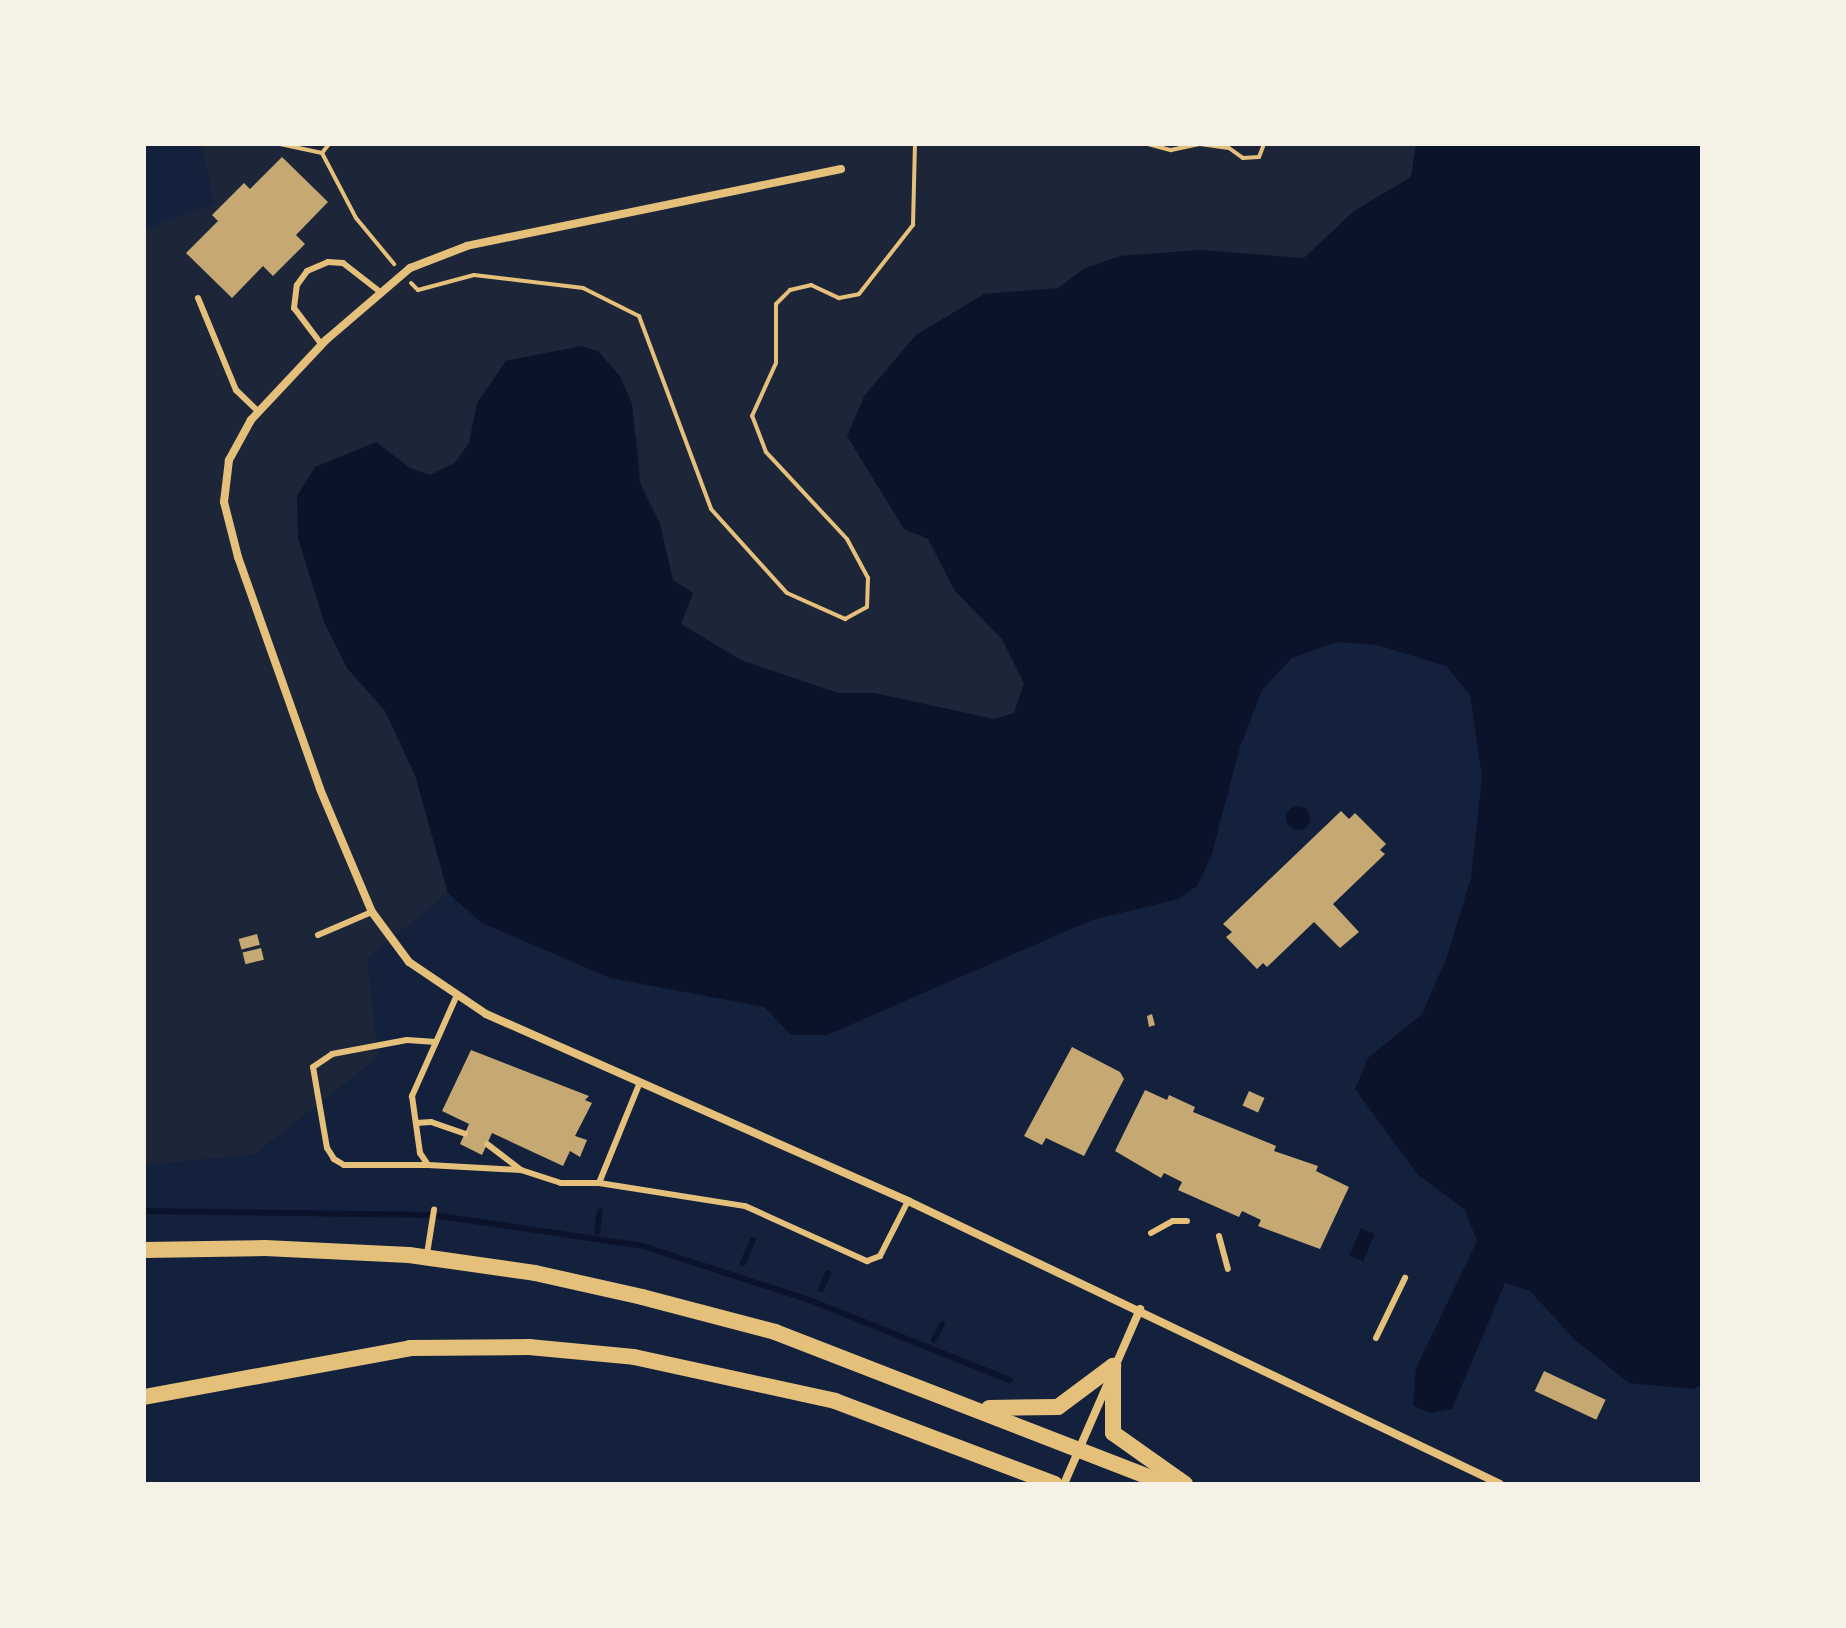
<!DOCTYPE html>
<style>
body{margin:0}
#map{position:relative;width:1846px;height:1628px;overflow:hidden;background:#14213d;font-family:Helvetica,sans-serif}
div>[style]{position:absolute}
.green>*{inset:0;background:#1d2539}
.water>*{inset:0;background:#0b132b;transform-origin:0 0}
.round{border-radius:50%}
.stream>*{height:6px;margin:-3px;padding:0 3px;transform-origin:3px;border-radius:3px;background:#0b132b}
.building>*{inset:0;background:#c6a872;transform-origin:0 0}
.path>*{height:4px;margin:-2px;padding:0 2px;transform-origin:2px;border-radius:2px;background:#e5c07b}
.service>*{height:6px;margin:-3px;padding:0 3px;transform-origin:3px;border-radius:3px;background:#e5c07b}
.minor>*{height:8px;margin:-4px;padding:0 4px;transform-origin:4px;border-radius:4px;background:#e5c07b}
.secondary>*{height:16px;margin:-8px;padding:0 8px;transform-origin:8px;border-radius:8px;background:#e5c07b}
span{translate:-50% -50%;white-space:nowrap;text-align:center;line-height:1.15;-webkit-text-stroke:6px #f6f1e7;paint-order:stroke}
.frame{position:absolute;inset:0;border:146px solid #f6f1e7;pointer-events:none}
</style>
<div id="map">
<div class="green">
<div style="clip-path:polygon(202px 144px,1416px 144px,1411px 177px,1354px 211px,1304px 258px,1172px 253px,1085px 268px,1058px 288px,984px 294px,865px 395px,847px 436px,904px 529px,928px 539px,955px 591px,1002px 639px,1024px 683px,1014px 713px,994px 719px,874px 693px,838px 693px,741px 660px,681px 624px,660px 524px,640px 482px,639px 439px,582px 346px,506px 361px,477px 403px,469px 443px,455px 463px,430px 475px,410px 468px,376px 443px,298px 538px,324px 622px,347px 668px,385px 711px,415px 775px,448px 893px,367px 958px,378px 1057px,255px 1154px,144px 1165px,144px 229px,214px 204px)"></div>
</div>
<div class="water">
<div style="clip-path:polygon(1416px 144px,1702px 144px,1702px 1385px,1692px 1389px,1629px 1383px,1574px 1339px,1530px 1291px,1505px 1283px,1452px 1409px,1432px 1413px,1413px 1406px,1416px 1368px,1477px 1241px,1465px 1210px,1418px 1175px,1355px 1089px,1368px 1058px,1422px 1014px,1446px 959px,1471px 878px,1482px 776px,1470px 695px,1446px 666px,1377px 645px,1337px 642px,1292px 658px,1262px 690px,1240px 747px,1211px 857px,1197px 886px,1179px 899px,1092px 920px,827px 1035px,791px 1035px,764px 1007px,610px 978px,482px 923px,448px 893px,415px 775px,385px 711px,347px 668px,324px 622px,298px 538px,297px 496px,315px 467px,376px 442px,410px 468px,430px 475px,455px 463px,469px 443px,477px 403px,506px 361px,582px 346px,598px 351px,620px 376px,632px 404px,640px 483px,660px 524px,673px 580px,693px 593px,681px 624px,741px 660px,838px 693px,874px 693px,994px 719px,1014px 713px,1024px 683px,1002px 639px,955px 591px,928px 539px,904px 529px,847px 436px,865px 395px,916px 335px,984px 294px,1058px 288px,1085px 268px,1120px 256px,1199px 250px,1304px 258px,1354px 211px,1411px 177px)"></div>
<div class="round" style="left:1286px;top:806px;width:24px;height:24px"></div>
<div style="left:1361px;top:1228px;width:15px;height:30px;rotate:23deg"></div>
</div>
<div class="stream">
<div style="left:144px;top:1211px;width:289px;rotate:0.8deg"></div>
<div style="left:433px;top:1215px;width:212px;rotate:8.4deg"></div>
<div style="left:643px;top:1246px;width:178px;rotate:18deg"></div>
<div style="left:812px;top:1301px;width:213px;rotate:21.8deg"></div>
<div style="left:597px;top:1232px;width:21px;rotate:-82deg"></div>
<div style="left:743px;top:1263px;width:25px;rotate:-67deg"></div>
<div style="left:821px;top:1289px;width:17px;rotate:-66deg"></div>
<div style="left:934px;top:1340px;width:18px;rotate:-63deg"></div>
</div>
<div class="building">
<div style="clip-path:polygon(282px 157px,328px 202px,296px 235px,305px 244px,273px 276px,263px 266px,232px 298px,186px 253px,218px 221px,212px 215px,244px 183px,250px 189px)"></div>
<div style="clip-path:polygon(1341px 811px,1349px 819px,1355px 813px,1386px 844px,1380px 850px,1385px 854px,1333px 904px,1359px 932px,1340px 948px,1314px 922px,1267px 967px,1263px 963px,1257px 969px,1226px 937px,1232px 932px,1223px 924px)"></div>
<div style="left:257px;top:934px;width:11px;height:19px;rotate:75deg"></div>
<div style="left:261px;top:948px;width:12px;height:19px;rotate:76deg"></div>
<div style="clip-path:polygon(1152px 1014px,1155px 1025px,1149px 1027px,1147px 1016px)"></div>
<div style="clip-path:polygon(1072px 1047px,1120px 1072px,1124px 1079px,1084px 1156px,1046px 1138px,1042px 1145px,1024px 1136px)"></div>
<div style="clip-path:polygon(471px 1050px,589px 1096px,585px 1100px,592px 1103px,575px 1136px,587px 1140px,580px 1157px,570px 1151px,563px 1166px,492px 1133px,482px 1155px,460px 1144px,469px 1124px,442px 1111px)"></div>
<div style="clip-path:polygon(1145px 1090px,1167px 1100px,1169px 1095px,1195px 1107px,1193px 1112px,1276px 1146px,1274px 1151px,1318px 1166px,1316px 1171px,1349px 1187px,1320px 1249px,1258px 1226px,1261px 1220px,1242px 1211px,1239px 1217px,1178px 1190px,1182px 1182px,1164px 1173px,1161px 1178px,1115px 1151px)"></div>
<div style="left:1249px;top:1091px;width:17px;height:16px;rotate:24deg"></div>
<div style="left:1544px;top:1371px;width:68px;height:22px;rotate:25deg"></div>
</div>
<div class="path">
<div style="left:280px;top:144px;width:43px;rotate:12.1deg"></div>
<div style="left:329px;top:144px;width:11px;rotate:128deg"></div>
<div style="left:322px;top:153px;width:73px;rotate:62.4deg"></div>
<div style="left:356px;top:218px;width:60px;rotate:50.4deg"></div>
<div style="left:1148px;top:144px;width:24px;rotate:15deg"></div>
<div style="left:1171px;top:150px;width:30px;rotate:-12deg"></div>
<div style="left:1200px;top:144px;width:29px;rotate:8deg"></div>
<div style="left:1229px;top:148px;width:17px;rotate:36deg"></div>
<div style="left:1243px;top:158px;width:16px;rotate:-4deg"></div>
<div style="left:1259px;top:157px;width:14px;rotate:-69deg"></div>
<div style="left:411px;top:283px;width:10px;rotate:45deg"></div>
<div style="left:418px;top:290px;width:58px;rotate:-15deg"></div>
<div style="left:474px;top:275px;width:110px;rotate:6.8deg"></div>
<div style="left:583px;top:288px;width:63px;rotate:26.6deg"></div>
<div style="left:639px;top:316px;width:206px;rotate:69.5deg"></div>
<div style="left:711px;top:509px;width:113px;rotate:47.9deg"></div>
<div style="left:787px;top:593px;width:64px;rotate:24.1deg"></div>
<div style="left:845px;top:619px;width:25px;rotate:-29deg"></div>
<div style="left:867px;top:607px;width:29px;rotate:-88deg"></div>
<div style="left:868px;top:578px;width:44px;rotate:-118.3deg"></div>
<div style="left:847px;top:539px;width:119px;rotate:-133deg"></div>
<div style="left:766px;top:452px;width:39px;rotate:-111deg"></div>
<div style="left:752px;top:416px;width:58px;rotate:-65.6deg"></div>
<div style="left:776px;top:363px;width:59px;rotate:-90deg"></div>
<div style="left:776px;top:304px;width:20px;rotate:-45deg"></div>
<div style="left:790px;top:290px;width:22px;rotate:-13deg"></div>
<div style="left:811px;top:285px;width:31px;rotate:25deg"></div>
<div style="left:839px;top:298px;width:20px;rotate:-11deg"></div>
<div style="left:859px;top:294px;width:88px;rotate:-52deg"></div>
<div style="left:913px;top:225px;width:81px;rotate:-88.6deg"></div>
</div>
<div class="service">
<div style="left:198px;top:298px;width:100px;rotate:67.6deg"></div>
<div style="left:236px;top:390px;width:32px;rotate:44deg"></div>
<div style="left:322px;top:345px;width:46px;rotate:-127.1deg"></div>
<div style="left:294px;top:308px;width:23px;rotate:-83deg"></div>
<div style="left:297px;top:285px;width:17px;rotate:-54deg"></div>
<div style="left:307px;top:271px;width:23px;rotate:-23deg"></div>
<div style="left:328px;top:262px;width:15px;rotate:4deg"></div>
<div style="left:343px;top:263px;width:46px;rotate:37.9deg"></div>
<div style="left:318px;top:935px;width:59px;rotate:-23.1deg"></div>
<div style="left:457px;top:995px;width:111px;rotate:114deg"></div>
<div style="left:412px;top:1096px;width:58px;rotate:82deg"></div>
<div style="left:420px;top:1153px;width:14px;rotate:56deg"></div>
<div style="left:428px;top:1165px;width:93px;rotate:3.1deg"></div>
<div style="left:521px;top:1170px;width:42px;rotate:18deg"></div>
<div style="left:561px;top:1183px;width:38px"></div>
<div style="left:599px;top:1183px;width:148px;rotate:9deg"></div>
<div style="left:745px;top:1206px;width:134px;rotate:24.3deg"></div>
<div style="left:867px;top:1261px;width:14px;rotate:-21deg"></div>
<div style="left:880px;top:1256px;width:62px;rotate:-63deg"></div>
<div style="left:416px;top:1123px;width:15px;rotate:-4deg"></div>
<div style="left:431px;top:1122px;width:36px;rotate:19deg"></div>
<div style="left:487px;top:1144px;width:43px;rotate:37.4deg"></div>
<div style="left:428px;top:1165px;width:84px;rotate:180deg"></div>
<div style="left:344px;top:1165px;width:12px;rotate:-149deg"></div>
<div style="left:334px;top:1159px;width:13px;rotate:-122deg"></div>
<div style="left:327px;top:1148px;width:82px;rotate:-99.8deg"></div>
<div style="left:313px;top:1067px;width:23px;rotate:-34deg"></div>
<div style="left:332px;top:1054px;width:76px;rotate:-10.6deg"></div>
<div style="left:407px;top:1040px;width:29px;rotate:4deg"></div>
<div style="left:599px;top:1183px;width:109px;rotate:-67.9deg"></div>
<div style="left:1151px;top:1233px;width:25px;rotate:-29deg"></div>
<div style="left:1173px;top:1221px;width:14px"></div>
<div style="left:1219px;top:1236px;width:34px;rotate:75deg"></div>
<div style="left:427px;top:1254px;width:45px;rotate:-81deg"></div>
<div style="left:1376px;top:1338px;width:67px;rotate:-64.2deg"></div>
</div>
<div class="minor">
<div style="left:841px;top:169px;width:382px;rotate:168.4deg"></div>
<div style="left:467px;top:246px;width:61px;rotate:158.9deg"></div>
<div style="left:410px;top:268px;width:111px;rotate:139.4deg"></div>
<div style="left:326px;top:340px;width:110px;rotate:133.2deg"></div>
<div style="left:251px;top:420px;width:46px;rotate:118.8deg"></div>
<div style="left:229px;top:460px;width:42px;rotate:96.8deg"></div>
<div style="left:224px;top:502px;width:57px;rotate:75.7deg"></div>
<div style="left:238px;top:557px;width:246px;rotate:70.5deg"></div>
<div style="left:320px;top:789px;width:134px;rotate:67.1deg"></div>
<div style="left:372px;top:912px;width:62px;rotate:53.5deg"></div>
<div style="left:409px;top:962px;width:93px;rotate:34deg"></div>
<div style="left:486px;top:1014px;width:462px;rotate:23.9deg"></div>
<div style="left:908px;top:1201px;width:656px;rotate:25.55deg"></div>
<div style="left:1064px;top:1484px;width:191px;rotate:-66.5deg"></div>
</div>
<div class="secondary">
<div style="left:144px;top:1250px;width:121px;rotate:-0.9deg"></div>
<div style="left:265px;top:1248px;width:144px;rotate:2.8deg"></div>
<div style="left:409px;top:1255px;width:127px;rotate:8.1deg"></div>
<div style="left:535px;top:1273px;width:110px;rotate:12.6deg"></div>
<div style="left:642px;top:1297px;width:138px;rotate:14.7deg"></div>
<div style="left:775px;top:1332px;width:420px;rotate:21.2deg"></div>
<div style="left:1113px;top:1366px;width:67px;rotate:90deg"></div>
<div style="left:1113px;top:1433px;width:88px;rotate:35.3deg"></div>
<div style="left:144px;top:1397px;width:270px;rotate:-10.4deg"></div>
<div style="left:410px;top:1348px;width:119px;rotate:-0.5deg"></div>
<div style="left:529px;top:1347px;width:105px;rotate:5.4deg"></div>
<div style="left:634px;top:1357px;width:206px;rotate:12.3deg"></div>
<div style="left:835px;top:1401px;width:235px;rotate:20.7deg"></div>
<div style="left:989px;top:1408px;width:69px;rotate:-0.8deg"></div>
<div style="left:1058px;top:1407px;width:69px;rotate:-36.7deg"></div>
</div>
<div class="frame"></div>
</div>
